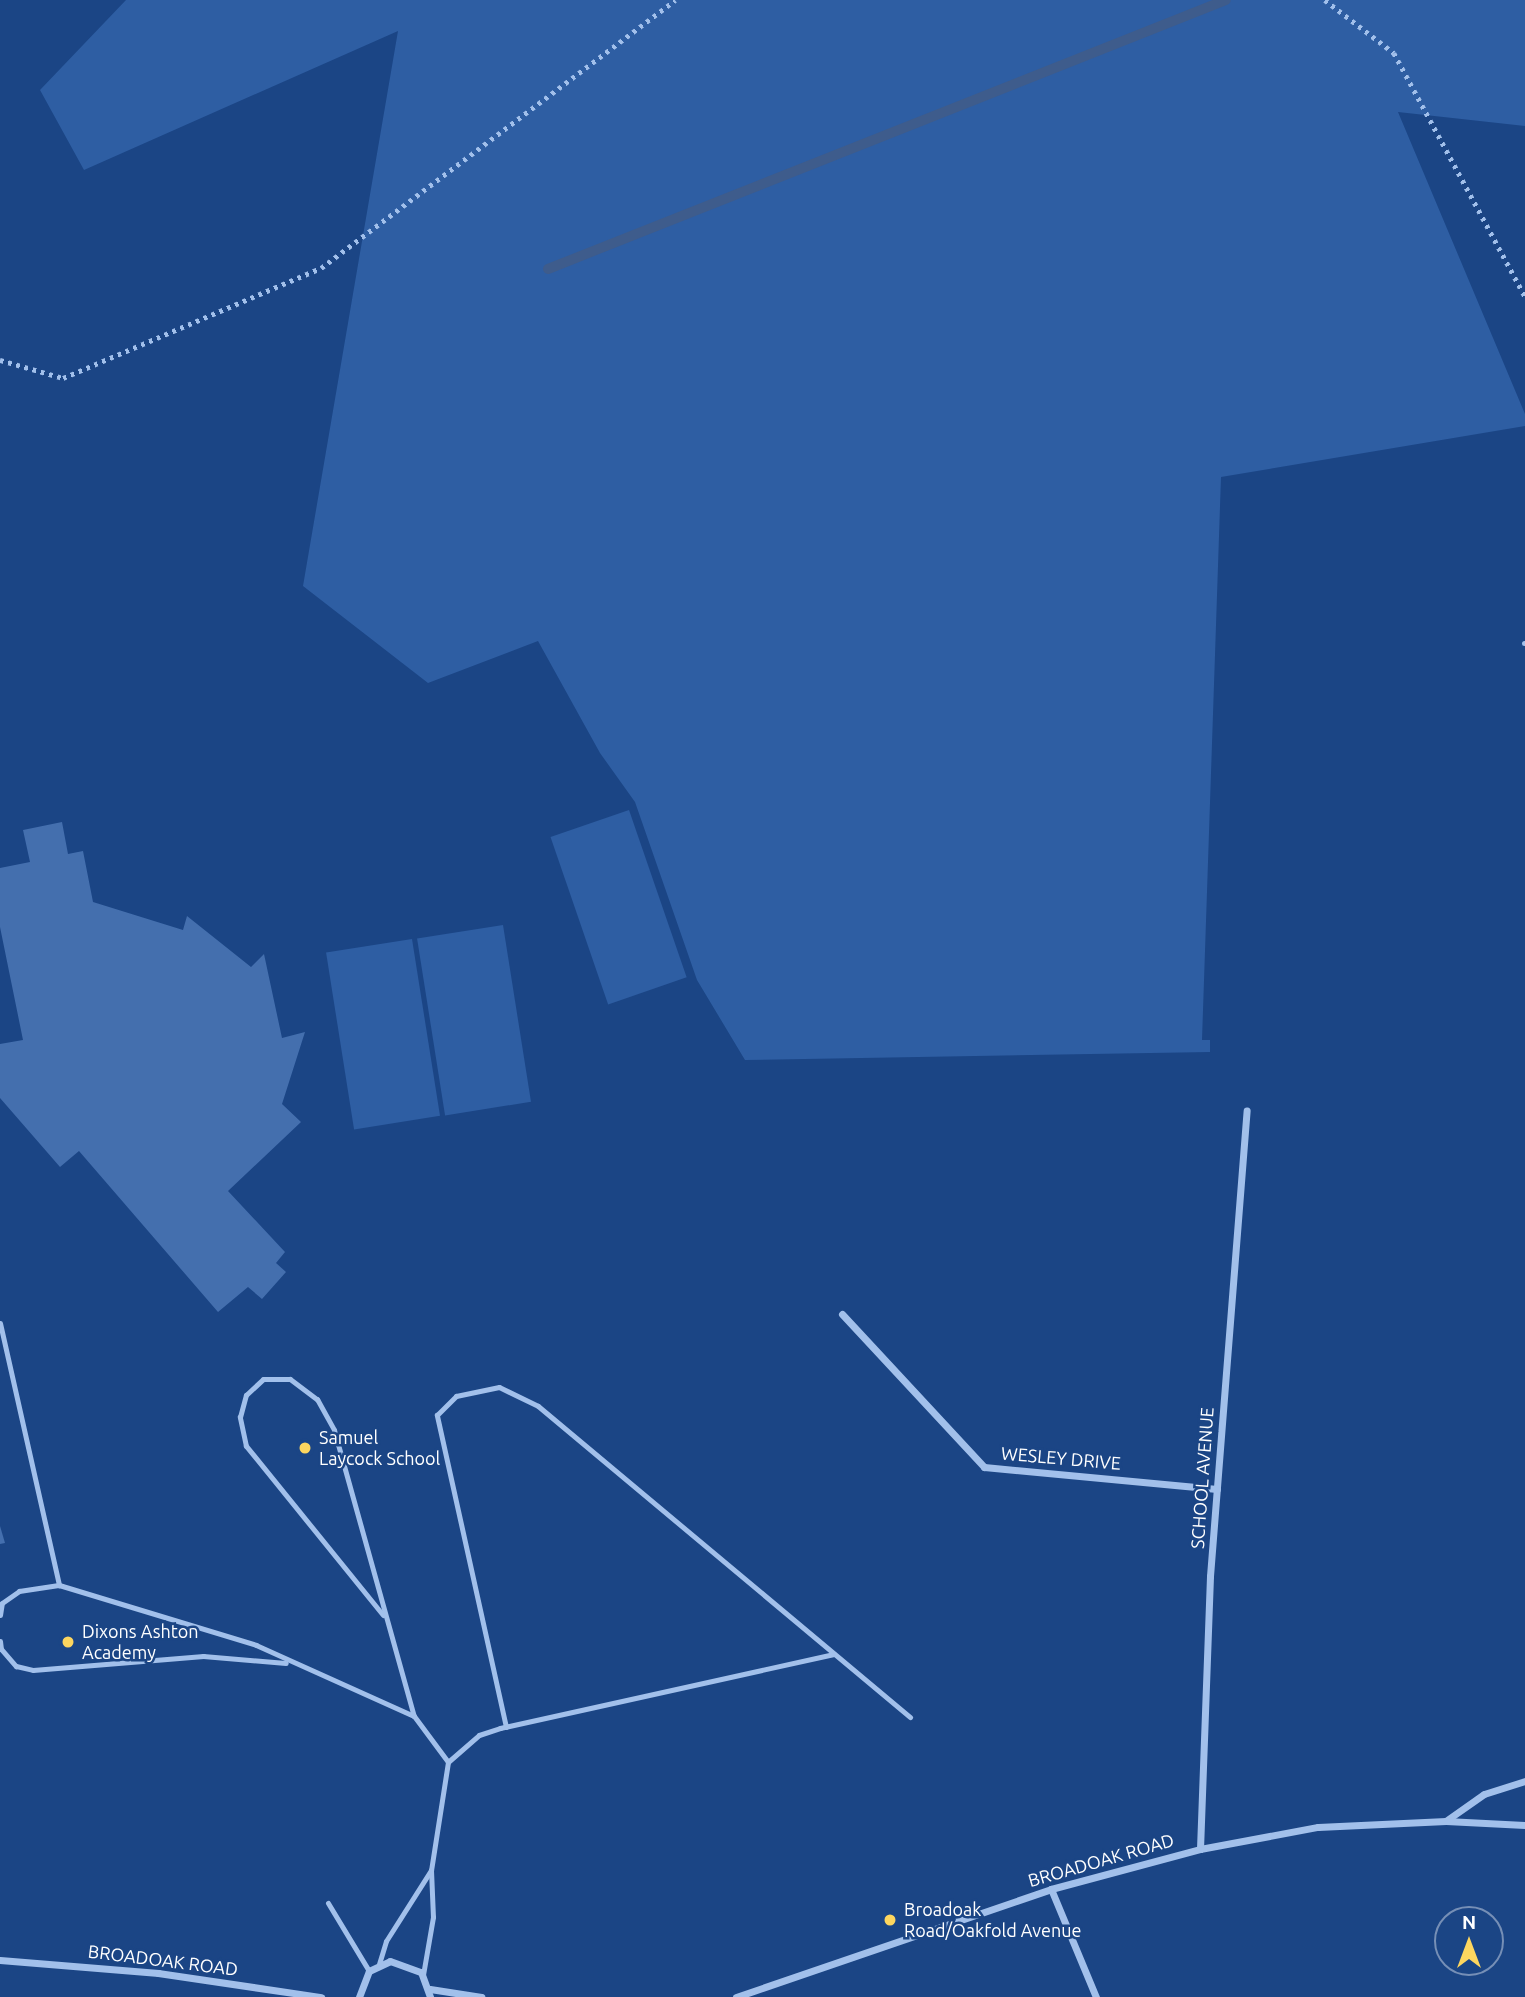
<!DOCTYPE html>
<style>
body{margin:0}
#map{position:relative;width:1525px;height:1997px;overflow:hidden;background:#1b4585;font-family:Ubuntu,sans-serif}
div>[style]{position:absolute}
.green>*{inset:0;background:#2e5ea3;transform-origin:0 0}
.stream>*{height:10px;margin:-5px;padding:0 5px;transform-origin:5px;border-radius:5px;background:#3e5c8c}
.building>*{inset:0;background:#446fae}
.path>*{height:4.5px;margin-top:-2.25px;transform-origin:0;background:repeating-linear-gradient(90deg,#a2c0eb 0 3.5px,transparent 0 8.5px)}
.lane>*{height:5px;margin:-2.5px;padding:0 2.5px;transform-origin:2.5px;border-radius:2.5px;background:#a2c0eb}
.street>*{height:7px;margin:-3.5px;padding:0 3.5px;transform-origin:3.5px;border-radius:3.5px;background:#a2c0eb}
.dots>*{width:19px;height:19px;translate:-50% -50%;box-sizing:border-box;border:4px solid #1b4585;border-radius:50%}
span{translate:-50% -50%;white-space:nowrap;text-align:center;line-height:1.15;-webkit-text-stroke:5px #1b4585;paint-order:stroke}
.poi-label{font-size:18px;color:#fff}
.left{translate:0 -50%;text-align:left}
.street-label{font-size:18px;color:#fff}
.north{position:absolute;left:1434px;top:1906px;width:70px;height:70px;box-sizing:border-box;background:#1b4585;border:2px solid #768fb6;border-radius:50%;rotate:0deg;font-size:19px;font-weight:700;line-height:28px;text-align:center;color:#fff}
.north::after{content:'';display:block;margin:auto;width:24px;height:32px;background:#fdd65f;clip-path:polygon(50% 0,100% 100%,50% 72%,0 100%)}
</style>
<div id="map">
<div class="green">
<div style="clip-path:polygon(126px 0,1525px 0,1525px 126px,1398px 112px,1525px 414px,1525px 426px,1221px 477px,1202px 1040px,1210px 1040px,1210px 1052px,745px 1060px,697px 980px,635px 802px,600px 753px,538px 641px,428px 683px,303px 586px,398px 31px,84px 170px,40px 90px)"></div>
<div style="left:629px;top:810px;width:177px;height:83px;rotate:71deg"></div>
<div style="left:503px;top:925px;width:179px;height:87px;rotate:81deg"></div>
<div style="left:412px;top:939px;width:179px;height:87px;rotate:81deg"></div>
</div>
<div class="stream">
<div style="left:548px;top:269px;width:729px;rotate:-21.64deg"></div>
</div>
<div class="building">
<div style="clip-path:polygon(62px 822px,68px 854px,83px 851px,93px 902px,183px 930px,187px 916px,251px 967px,264px 954px,282px 1038px,305px 1032px,282px 1104px,301px 1122px,228px 1191px,285px 1252px,276px 1263px,286px 1272px,262px 1299px,248px 1287px,218px 1312px,79px 1151px,60px 1167px,0 1098px,0 1044px,23px 1040px,0 927px,0 868px,30px 862px,23px 830px)"></div>
<div style="clip-path:polygon(0 1526px,5px 1543px,0 1544px)"></div>
</div>
<div class="path">
<div style="left:1325px;top:0;width:87px;rotate:37.5deg"></div>
<div style="left:1394px;top:53px;width:276px;rotate:61.7deg"></div>
<div style="left:0;top:360px;width:66px;rotate:15.9deg"></div>
<div style="left:63px;top:378px;width:280px;rotate:-23.1deg"></div>
<div style="left:321px;top:268px;width:444px;rotate:-37.1deg"></div>
</div>
<div class="lane">
<div style="left:1524px;top:643px;width:1px"></div>
<div style="left:0;top:1323px;width:269px;rotate:77.3deg"></div>
<div style="left:0;top:1615px;width:12px;rotate:-81deg"></div>
<div style="left:2px;top:1603px;width:21px;rotate:-35deg"></div>
<div style="left:19px;top:1591px;width:40px;rotate:-8.5deg"></div>
<div style="left:59px;top:1585px;width:206px;rotate:16.9deg"></div>
<div style="left:256px;top:1645px;width:173px;rotate:24.2deg"></div>
<div style="left:383px;top:1615px;width:218px;rotate:-129deg"></div>
<div style="left:246px;top:1446px;width:30px;rotate:-102deg"></div>
<div style="left:240px;top:1417px;width:23px;rotate:-75deg"></div>
<div style="left:246px;top:1395px;width:23px;rotate:-43deg"></div>
<div style="left:263px;top:1379px;width:27px"></div>
<div style="left:290px;top:1379px;width:34px;rotate:37deg"></div>
<div style="left:317px;top:1399px;width:35px;rotate:61deg"></div>
<div style="left:334px;top:1430px;width:297px;rotate:74.4deg"></div>
<div style="left:414px;top:1716px;width:57px;rotate:53.5deg"></div>
<div style="left:448px;top:1762px;width:109px;rotate:98.9deg"></div>
<div style="left:431px;top:1870px;width:47px;rotate:87.6deg"></div>
<div style="left:433px;top:1917px;width:59px;rotate:99.8deg"></div>
<div style="left:0;top:1641px;width:8px;rotate:83deg"></div>
<div style="left:1px;top:1649px;width:23px;rotate:49deg"></div>
<div style="left:16px;top:1666px;width:17px;rotate:13deg"></div>
<div style="left:33px;top:1670px;width:171px;rotate:-4.7deg"></div>
<div style="left:203px;top:1656px;width:83px;rotate:4.8deg"></div>
<div style="left:506px;top:1727px;width:320px;rotate:-102.5deg"></div>
<div style="left:437px;top:1415px;width:27px;rotate:-45deg"></div>
<div style="left:456px;top:1396px;width:44px;rotate:-11.8deg"></div>
<div style="left:499px;top:1387px;width:43px;rotate:26deg"></div>
<div style="left:538px;top:1406px;width:485px;rotate:39.9deg"></div>
<div style="left:448px;top:1762px;width:41px;rotate:-41.1deg"></div>
<div style="left:479px;top:1735px;width:22px;rotate:-18deg"></div>
<div style="left:500px;top:1728px;width:342px;rotate:-12.5deg"></div>
<div style="left:328px;top:1903px;width:79px;rotate:58.9deg"></div>
<div style="left:379px;top:1964px;width:24px;rotate:-73deg"></div>
<div style="left:386px;top:1941px;width:84px;rotate:-57.6deg"></div>
</div>
<div class="street">
<div style="left:842px;top:1314px;width:209px;rotate:47.1deg"></div>
<div style="left:984px;top:1467px;width:234px;rotate:5.4deg"></div>
<div style="left:1447px;top:1820px;width:45px;rotate:-35.1deg"></div>
<div style="left:1484px;top:1794px;width:43px;rotate:-17.6deg"></div>
<div style="left:1200px;top:1849px;width:273px;rotate:-87.9deg"></div>
<div style="left:1210px;top:1576px;width:467px;rotate:-85.5deg"></div>
<div style="left:1051px;top:1889px;width:117px;rotate:67.4deg"></div>
<div style="left:0;top:1960px;width:159px;rotate:4.7deg"></div>
<div style="left:158px;top:1973px;width:165px;rotate:8.4deg"></div>
<div style="left:430px;top:1989px;width:52px;rotate:8.9deg"></div>
<div style="left:359px;top:1997px;width:28px;rotate:-69deg"></div>
<div style="left:369px;top:1971px;width:23px;rotate:-25deg"></div>
<div style="left:390px;top:1961px;width:33px;rotate:20deg"></div>
<div style="left:421px;top:1972px;width:27px;rotate:70deg"></div>
<div style="left:736px;top:1997px;width:333px;rotate:-18.9deg"></div>
<div style="left:1051px;top:1889px;width:154px;rotate:-15deg"></div>
<div style="left:1200px;top:1849px;width:120px;rotate:-10.6deg"></div>
<div style="left:1318px;top:1827px;width:128px;rotate:-2.7deg"></div>
<div style="left:1446px;top:1821px;width:79px;rotate:2.9deg"></div>
</div>
<div class="dots">
<div style="left:305px;top:1448px;background:#fdd65f"></div>
<div style="left:68px;top:1642px;background:#fdd65f"></div>
<div style="left:890px;top:1920px;background:#fdd65f"></div>
</div>
<div class="poi-label">
<span class="left" style="left:319px;top:1448px">Samuel<br>Laycock School</span>
<span class="left" style="left:82px;top:1642px">Dixons Ashton<br>Academy</span>
<span class="left" style="left:904px;top:1920px">Broadoak<br>Road/Oakfold Avenue</span>
</div>
<div class="street-label">
<span style="left:1061px;top:1458px;rotate:5deg">WESLEY DRIVE</span>
<span style="left:1202px;top:1478px;rotate:-86deg">SCHOOL AVENUE</span>
<span style="left:1101px;top:1860px;rotate:-16deg">BROADOAK ROAD</span>
<span style="left:163px;top:1960px;rotate:7deg">BROADOAK ROAD</span>
</div>
<div class="north">N</div>
</div>
